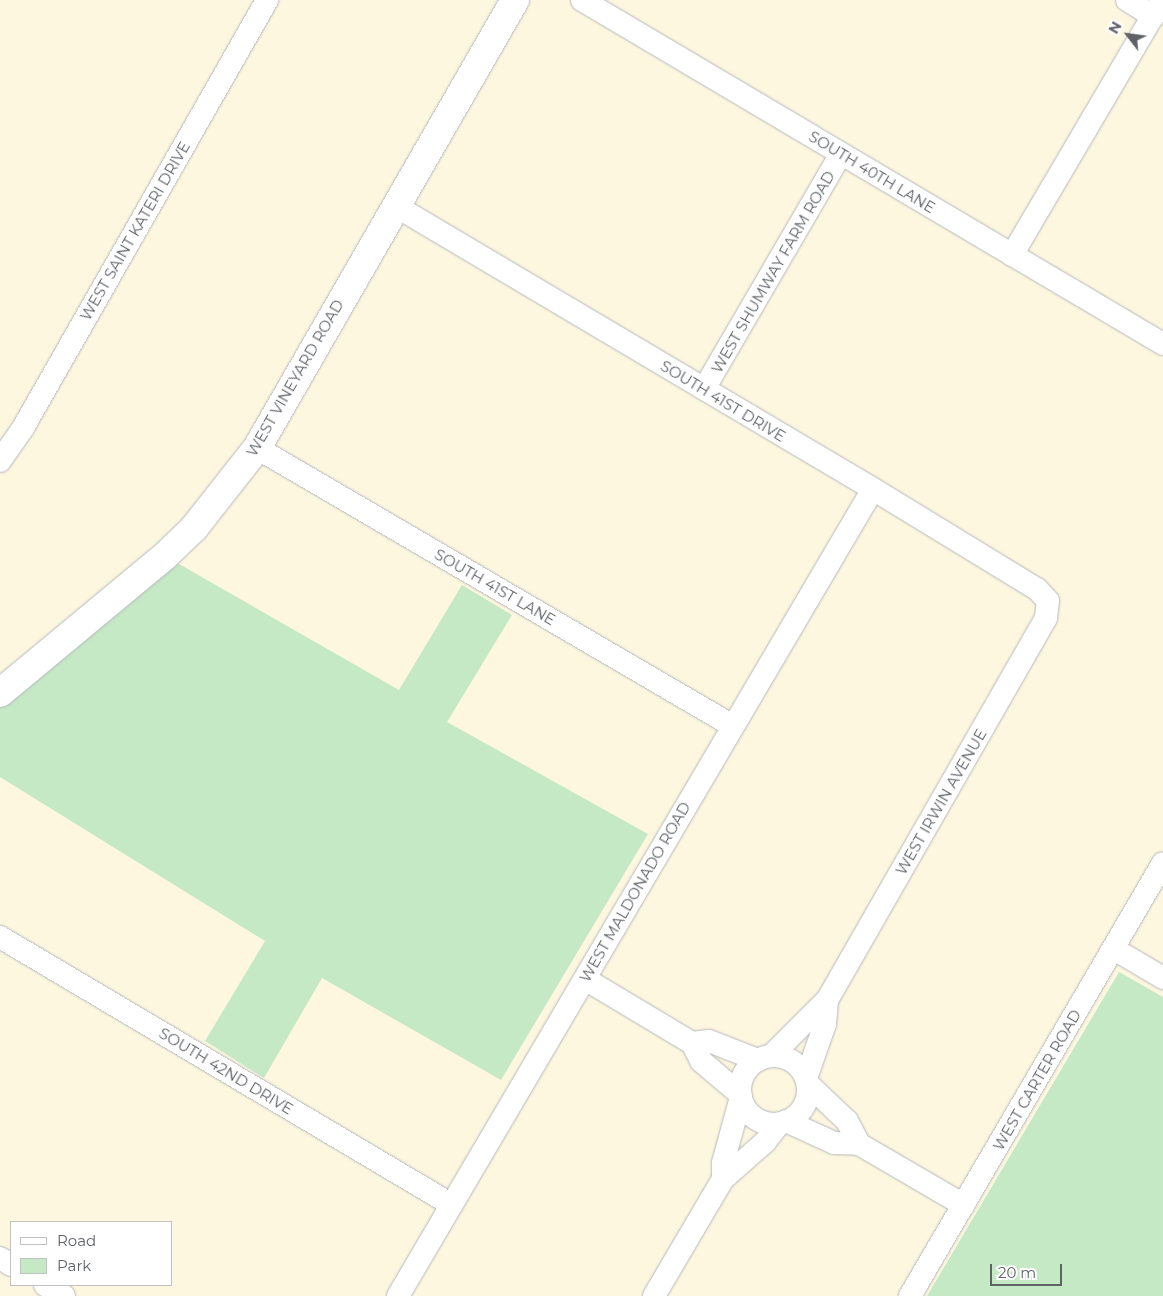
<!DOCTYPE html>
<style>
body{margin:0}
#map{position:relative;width:1163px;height:1296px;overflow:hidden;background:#f1efe8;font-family:Montserrat,sans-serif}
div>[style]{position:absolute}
.commercial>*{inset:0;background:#fef7e0}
.green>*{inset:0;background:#c5e8c5}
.roads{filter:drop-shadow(0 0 1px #b5b8bc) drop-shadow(0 0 1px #b5b8bc)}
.street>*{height:22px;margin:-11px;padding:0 11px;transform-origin:11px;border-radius:11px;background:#fff}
.street>.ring{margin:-11px;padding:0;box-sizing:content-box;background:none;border:22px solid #fff;border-radius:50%}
.secondary>*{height:28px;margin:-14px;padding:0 14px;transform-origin:14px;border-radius:14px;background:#fff}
span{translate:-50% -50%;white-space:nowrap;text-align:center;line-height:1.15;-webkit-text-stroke:4px #fff;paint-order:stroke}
.street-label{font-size:15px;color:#5f6368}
.legend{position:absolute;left:10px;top:1221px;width:162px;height:65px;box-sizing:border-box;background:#fff;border:1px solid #bfc1c3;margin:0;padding:6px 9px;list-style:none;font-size:15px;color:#5f6368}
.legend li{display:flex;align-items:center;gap:10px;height:25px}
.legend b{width:25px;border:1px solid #bfc1c3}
.north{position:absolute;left:1103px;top:10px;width:50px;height:50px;-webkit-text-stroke:4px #fff;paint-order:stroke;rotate:300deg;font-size:14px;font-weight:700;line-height:20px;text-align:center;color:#5f6368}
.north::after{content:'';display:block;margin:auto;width:18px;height:22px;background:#5f6368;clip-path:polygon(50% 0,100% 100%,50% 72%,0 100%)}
.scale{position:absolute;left:990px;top:1264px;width:72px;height:22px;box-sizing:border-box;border:2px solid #5f6368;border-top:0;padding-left:6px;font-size:15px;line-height:18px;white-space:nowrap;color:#5f6368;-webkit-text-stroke:4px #fff;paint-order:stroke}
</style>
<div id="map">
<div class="commercial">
<div style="clip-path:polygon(evenodd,0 0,1163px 0,1163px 1296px,0 1296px,0 0,11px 1222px,171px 1222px,171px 1285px,11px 1285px,11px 1222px)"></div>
</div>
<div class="green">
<div style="clip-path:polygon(165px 556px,399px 690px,462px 585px,512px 615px,447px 722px,648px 834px,501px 1080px,322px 978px,264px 1078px,205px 1041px,265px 941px,0 777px,0 693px)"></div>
<div style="clip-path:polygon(1119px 972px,1163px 997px,1163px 1296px,927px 1296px)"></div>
</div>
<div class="roads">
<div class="street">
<div style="left:582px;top:0;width:675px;rotate:30.63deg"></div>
<div style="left:1127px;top:0;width:31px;rotate:32deg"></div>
<div style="left:394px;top:205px;width:557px;rotate:30.66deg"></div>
<div style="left:873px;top:489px;width:192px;rotate:31.4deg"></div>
<div style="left:1037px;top:589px;width:16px;rotate:47deg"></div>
<div style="left:1048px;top:601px;width:17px;rotate:97deg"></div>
<div style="left:1046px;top:618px;width:440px;rotate:119.8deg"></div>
<div style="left:827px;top:1000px;width:79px;rotate:135deg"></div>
<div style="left:1012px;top:255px;width:296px;rotate:-59.5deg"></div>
<div style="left:704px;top:389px;width:272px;rotate:-59.8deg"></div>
<div style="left:257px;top:448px;width:551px;rotate:30.29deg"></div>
<div style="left:0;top:461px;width:40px;rotate:-55.1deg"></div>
<div style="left:23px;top:428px;width:493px;rotate:-60.3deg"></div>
<div style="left:0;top:937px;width:525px;rotate:30.66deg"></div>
<div style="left:1114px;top:949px;width:57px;rotate:30.6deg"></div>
<div style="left:585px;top:979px;width:125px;rotate:30.9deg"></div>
<div style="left:692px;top:1043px;width:20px;rotate:63deg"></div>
<div style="left:701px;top:1061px;width:52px;rotate:40.4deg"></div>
<div style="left:692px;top:1043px;width:17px;rotate:-7deg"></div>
<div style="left:709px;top:1041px;width:53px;rotate:21.2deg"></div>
<div class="ring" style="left:740px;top:1056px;width:46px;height:46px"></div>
<div style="left:806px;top:1078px;width:57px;rotate:-70.6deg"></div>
<div style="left:825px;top:1024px;width:24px;rotate:-85deg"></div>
<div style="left:808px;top:1084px;width:54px;rotate:43.5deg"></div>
<div style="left:847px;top:1121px;width:26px;rotate:62deg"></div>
<div style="left:786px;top:1121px;width:53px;rotate:24.6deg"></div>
<div style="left:834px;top:1143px;width:25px;rotate:2deg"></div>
<div style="left:859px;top:1144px;width:121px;rotate:30.2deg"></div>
<div style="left:723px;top:1179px;width:16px;rotate:-90deg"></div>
<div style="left:723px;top:1163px;width:68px;rotate:-74.7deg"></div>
<div style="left:0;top:1258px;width:13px;rotate:32deg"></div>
<div style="left:45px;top:1285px;width:22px;rotate:30deg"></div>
<div style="left:398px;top:1296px;width:936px;rotate:-59.52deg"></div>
<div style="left:654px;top:1296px;width:136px;rotate:-59.5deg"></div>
<div style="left:723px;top:1179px;width:56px;rotate:-41.4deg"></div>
<div style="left:765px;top:1142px;width:24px;rotate:-52deg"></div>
<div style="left:910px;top:1296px;width:501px;rotate:-59.7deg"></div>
</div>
<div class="secondary">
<div style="left:0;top:693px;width:214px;rotate:-39.7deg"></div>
<div style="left:165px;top:556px;width:40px;rotate:-44deg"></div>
<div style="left:194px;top:528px;width:102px;rotate:-51.8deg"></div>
<div style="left:257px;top:448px;width:517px;rotate:-60.06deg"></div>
</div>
</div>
<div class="street-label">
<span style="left:872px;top:172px;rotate:31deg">SOUTH 40TH LANE</span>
<span style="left:135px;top:231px;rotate:-60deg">WEST SAINT KATERI DRIVE</span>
<span style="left:773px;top:272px;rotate:-60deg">WEST SHUMWAY FARM ROAD</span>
<span style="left:295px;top:378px;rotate:-60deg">WEST VINEYARD ROAD</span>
<span style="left:723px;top:401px;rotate:31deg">SOUTH 41ST DRIVE</span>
<span style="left:495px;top:587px;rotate:30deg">SOUTH 41ST LANE</span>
<span style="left:941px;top:802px;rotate:-60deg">WEST IRWIN AVENUE</span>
<span style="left:635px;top:892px;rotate:-60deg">WEST MALDONADO ROAD</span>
<span style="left:226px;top:1071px;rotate:31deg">SOUTH 42ND DRIVE</span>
<span style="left:1037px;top:1080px;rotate:-60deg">WEST CARTER ROAD</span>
</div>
<ul class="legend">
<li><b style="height:6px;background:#fff"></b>Road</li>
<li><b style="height:14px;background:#c5e8c5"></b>Park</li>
</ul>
<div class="north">N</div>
<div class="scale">20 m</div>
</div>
